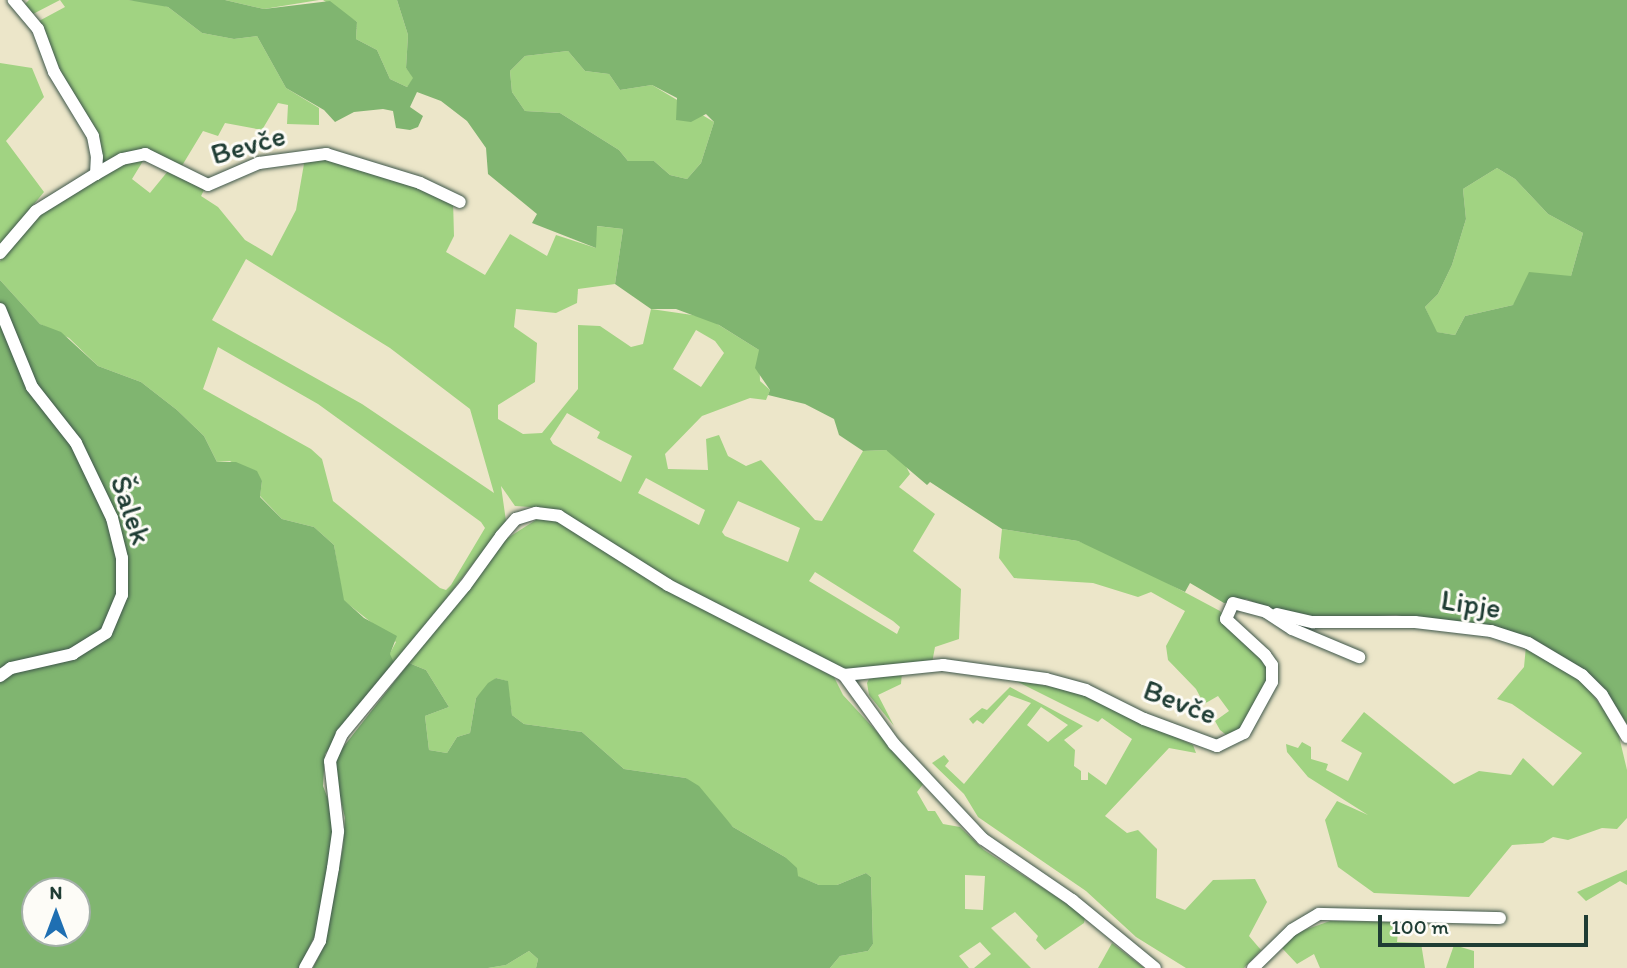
<!DOCTYPE html>
<meta charset="utf-8">
<style>
body{margin:0}
#map{position:relative;width:1627px;height:968px;overflow:hidden;background:#ece6c9;font-family:Itim,sans-serif}
div>[style]{position:absolute}
.green>*{inset:0;background:#a1d382}
.forest>*{inset:0;background:#80b570}
.roads{filter:drop-shadow(0 0 2px #3e564a) drop-shadow(0 0 2px #3e564a)}
.minor>*{height:12px;margin:-6px;padding:0 6px;transform-origin:6px;border-radius:6px;background:#fff}
span{translate:-50% -50%;white-space:nowrap;text-align:center;line-height:1.15;-webkit-text-stroke:6px #fdfcf7;paint-order:stroke}
.street-label{font-size:30px;color:#1f3d34}
.north{position:absolute;left:21px;top:877px;width:70px;height:70px;box-sizing:border-box;background:#fdfcf7;border:2px solid #a4b0a9;border-radius:50%;rotate:0deg;font-size:19px;font-weight:700;line-height:28px;text-align:center;color:#1f3d34}
.north::after{content:'';display:block;margin:auto;width:24px;height:32px;background:#1f6fb2;clip-path:polygon(50% 0,100% 100%,50% 72%,0 100%)}
.scale{position:absolute;left:1378px;top:915px;width:210px;height:32px;box-sizing:border-box;border:4px solid #1f3d34;border-top:0;padding-left:9px;font-size:21px;line-height:24px;white-space:nowrap;color:#1f3d34;-webkit-text-stroke:5px #fdfcf7;paint-order:stroke}
</style>
<div id="map">
<div class="green">
<div style="clip-path:polygon(29px 0,128px 0,151px 2px,168px 7px,202px 33px,234px 39px,257px 36px,286px 88px,319px 108px,319px 125px,287px 124px,288px 105px,278px 103px,262px 130px,225px 123px,218px 136px,203px 131px,180px 169px,155px 152px,102px 167px,39px 21px,65px 7px,60px 0,33px 14px,25px 4px)"></div>
<div style="clip-path:polygon(225px 0,319px 0,264px 9px)"></div>
<div style="clip-path:polygon(323px 0,397px 0,408px 35px,406px 68px,414px 78px,407px 87px,390px 79px,377px 50px,356px 39px,357px 22px)"></div>
<div style="clip-path:polygon(568px 51px,585px 71px,609px 74px,620px 90px,652px 85px,714px 122px,701px 163px,687px 179px,670px 175px,654px 161px,628px 161px,619px 150px,560px 113px,525px 111px,512px 92px,510px 71px,525px 56px)"></div>
<div style="clip-path:polygon(0 63px,32px 68px,44px 97px,6px 141px,44px 192px,0 245px)"></div>
<div style="clip-path:polygon(evenodd,137px 157px,143px 161px,132px 179px,150px 193px,168px 171px,204px 190px,201px 196px,218px 207px,245px 240px,272px 256px,296px 210px,305px 158px,326px 158px,453px 200px,454px 236px,446px 252px,485px 275px,510px 234px,547px 256px,556px 235px,596px 248px,596px 226px,623px 229px,615px 284px,578px 289px,577px 303px,556px 313px,516px 309px,514px 327px,537px 343px,535px 382px,498px 405px,498px 419px,523px 434px,542px 433px,578px 389px,578px 325px,600px 326px,631px 347px,643px 344px,651px 309px,706px 317px,759px 350px,760px 381px,770px 390px,766px 400px,750px 398px,702px 416px,665px 454px,668px 469px,708px 470px,706px 439px,719px 435px,728px 456px,746px 466px,761px 460px,815px 520px,822px 521px,863px 451px,886px 450px,902px 459px,910px 474px,899px 487px,935px 514px,913px 551px,961px 589px,959px 639px,935px 647px,932px 663px,852px 671px,836px 667px,732px 616px,545px 508px,515px 506px,501px 486px,506px 521px,395px 665px,389px 655px,396px 642px,343px 600px,334px 545px,314px 527px,282px 519px,260px 496px,262px 481px,230px 461px,217px 462px,204px 436px,177px 410px,141px 382px,98px 366px,69px 338px,40px 324px,0 280px,0 261px,45px 207px,137px 157px,246px 259px,390px 348px,470px 409px,494px 493px,362px 404px,212px 320px,246px 259px,137px 157px,696px 330px,715px 341px,724px 353px,701px 387px,673px 369px,696px 330px,137px 157px,218px 347px,318px 404px,481px 522px,485px 528px,451px 585px,446px 590px,440px 588px,333px 501px,322px 459px,311px 449px,203px 389px,218px 347px,137px 157px,567px 413px,600px 432px,597px 438px,632px 456px,621px 482px,553px 444px,550px 439px,567px 413px,137px 157px,646px 478px,705px 510px,699px 525px,638px 493px,646px 478px,137px 157px,738px 501px,800px 528px,788px 562px,725px 536px,722px 532px,738px 501px,137px 157px,815px 572px,893px 621px,900px 627px,897px 634px,809px 581px,815px 572px)"></div>
<div style="clip-path:polygon(1497px 168px,1515px 179px,1548px 214px,1583px 233px,1571px 276px,1513px 305px,1465px 316px,1455px 335px,1436px 332px,1425px 307px,1438px 294px,1452px 265px,1466px 219px,1463px 189px)"></div>
<div style="clip-path:polygon(evenodd,539px 518px,564px 522px,748px 633px,834px 677px,843px 695px,924px 783px,917px 792px,928px 811px,935px 811px,943px 824px,960px 827px,984px 850px,1060px 899px,1085px 917px,1084px 923px,1045px 950px,1036px 940px,1038px 936px,1015px 912px,991px 928px,1031px 968px,974px 968px,991px 954px,980px 942px,959px 956px,969px 968px,830px 968px,840px 956px,868px 951px,873px 944px,871px 877px,866px 873px,837px 885px,819px 885px,797px 876px,785px 857px,733px 827px,686px 778px,624px 769px,582px 732px,524px 724px,512px 715px,507px 681px,496px 678px,476px 698px,470px 733px,457px 737px,447px 753px,429px 750px,425px 716px,449px 707px,426px 670px,409px 663px,506px 539px,539px 518px,965px 875px,985px 876px,983px 910px,965px 909px,965px 875px)"></div>
<div style="clip-path:polygon(1002px 529px,1078px 541px,1113px 554px,1220px 611px,1234px 631px,1265px 658px,1269px 682px,1243px 726px,1229px 737px,1220px 730px,1215px 721px,1229px 711px,1218px 696px,1204px 704px,1196px 689px,1168px 660px,1166px 646px,1185px 611px,1151px 592px,1138px 597px,1093px 583px,1014px 578px,999px 558px)"></div>
<div style="clip-path:polygon(1526px 646px,1585px 684px,1617px 728px,1627px 770px,1627px 818px,1617px 829px,1602px 828px,1568px 840px,1553px 837px,1543px 843px,1512px 845px,1469px 897px,1374px 893px,1338px 867px,1325px 820px,1337px 801px,1368px 815px,1308px 777px,1287px 752px,1286px 744px,1298px 748px,1302px 742px,1311px 747px,1311px 759px,1328px 764px,1326px 770px,1348px 781px,1362px 753px,1341px 741px,1364px 712px,1454px 784px,1479px 771px,1511px 775px,1523px 758px,1553px 786px,1582px 753px,1512px 704px,1497px 699px,1524px 667px)"></div>
<div style="clip-path:polygon(902px 672px,901px 684px,878px 695px,894px 726px,869px 695px,867px 683px,869px 679px)"></div>
<div style="clip-path:polygon(evenodd,1014px 680px,1074px 691px,1193px 745px,1196px 753px,1169px 748px,1105px 816px,1127px 833px,1138px 830px,1157px 849px,1156px 898px,1185px 910px,1213px 880px,1255px 879px,1267px 902px,1249px 936px,1261px 950px,1244px 968px,1186px 968px,1136px 937px,1086px 891px,978px 817px,964px 794px,932px 763px,944px 755px,949px 761px,945px 766px,964px 784px,1031px 703px,1009px 695px,983px 724px,977px 720px,973px 724px,969px 719px,982px 708px,987px 710px,1010px 687px,1083px 726px,1064px 740px,1075px 750px,1074px 766px,1081px 771px,1081px 780px,1088px 780px,1088px 772px,1106px 785px,1132px 739px,1102px 718px,1098px 722px,1014px 680px,1041px 707px,1068px 725px,1048px 742px,1027px 725px,1041px 707px)"></div>
<div style="clip-path:polygon(1627px 870px,1627px 885px,1620px 881px,1586px 901px,1577px 892px)"></div>
<div style="clip-path:polygon(1330px 921px,1399px 922px,1397px 942px,1421px 943px,1425px 968px,1320px 968px,1314px 954px,1297px 964px,1281px 947px,1299px 932px)"></div>
<div style="clip-path:polygon(1112px 943px,1144px 968px,1098px 968px)"></div>
<div style="clip-path:polygon(1454px 945px,1474px 951px,1474px 968px,1446px 968px)"></div>
<div style="clip-path:polygon(529px 951px,538px 959px,536px 968px,488px 968px,506px 965px)"></div>
</div>
<div class="forest">
<div style="clip-path:polygon(evenodd,128px 0,225px 0,264px 9px,330px 1px,357px 22px,356px 39px,377px 50px,390px 79px,407px 87px,413px 78px,406px 68px,408px 35px,397px 0,1627px 0,1627px 724px,1604px 688px,1585px 670px,1532px 638px,1396px 615px,1321px 619px,1279px 612px,1246px 599px,1224px 603px,1190px 583px,1185px 592px,1078px 541px,1002px 529px,930px 482px,927px 485px,886px 450px,863px 451px,839px 435px,834px 419px,805px 404px,768px 395px,770px 390px,755px 368px,759px 350px,719px 325px,676px 309px,651px 309px,615px 284px,623px 229px,597px 226px,596px 248px,532px 223px,537px 214px,488px 174px,486px 148px,467px 121px,441px 101px,417px 92px,410px 107px,423px 116px,418px 127px,410px 130px,396px 128px,393px 111px,383px 109px,354px 112px,335px 122px,324px 110px,286px 88px,257px 36px,234px 39px,202px 33px,168px 7px,128px 0,568px 51px,585px 71px,609px 74px,620px 90px,652px 85px,677px 98px,676px 120px,691px 122px,706px 114px,714px 122px,701px 163px,687px 179px,670px 175px,654px 161px,628px 161px,619px 150px,560px 113px,525px 111px,512px 92px,510px 71px,525px 56px,568px 51px,128px 0,1497px 168px,1515px 179px,1548px 214px,1583px 233px,1571px 276px,1529px 272px,1513px 305px,1465px 316px,1455px 335px,1437px 332px,1425px 307px,1438px 294px,1452px 265px,1466px 219px,1463px 189px,1497px 168px)"></div>
<div style="clip-path:polygon(evenodd,0 280px,40px 324px,61px 332px,98px 366px,141px 382px,177px 410px,204px 436px,217px 462px,236px 462px,257px 471px,262px 481px,260px 497px,282px 519px,314px 527px,334px 545px,344px 600px,364px 618px,397px 636px,390px 654px,395px 665px,325px 754px,323px 786px,333px 812px,334px 836px,315px 935px,299px 968px,0 968px,0 280px,35px 891px,77px 891px,77px 933px,35px 933px,35px 891px)"></div>
<div style="clip-path:polygon(409px 663px,426px 670px,449px 707px,425px 716px,429px 750px,447px 753px,457px 737px,470px 733px,476px 698px,488px 683px,496px 678px,508px 681px,512px 715px,524px 724px,582px 732px,624px 769px,686px 778px,699px 786px,733px 827px,785px 857px,797px 868px,798px 876px,819px 885px,837px 885px,866px 873px,871px 877px,873px 944px,868px 951px,840px 956px,830px 968px,536px 968px,538px 959px,529px 951px,506px 965px,488px 968px,313px 968px,324px 946px,343px 847px,345px 818px,333px 766px,337px 755px)"></div>
</div>
<div class="roads">
<div class="minor">
<div style="left:96px;top:174px;width:30px;rotate:-30deg"></div>
<div style="left:122px;top:159px;width:24px;rotate:-12deg"></div>
<div style="left:145px;top:154px;width:70px;rotate:26.2deg"></div>
<div style="left:208px;top:185px;width:56px;rotate:-23.3deg"></div>
<div style="left:259px;top:163px;width:68px;rotate:-7.7deg"></div>
<div style="left:326px;top:154px;width:98px;rotate:17.1deg"></div>
<div style="left:420px;top:183px;width:44px;rotate:25.4deg"></div>
<div style="left:0;top:253px;width:55px;rotate:-49.4deg"></div>
<div style="left:36px;top:211px;width:70px;rotate:-31.7deg"></div>
<div style="left:96px;top:174px;width:17px;rotate:-87deg"></div>
<div style="left:97px;top:157px;width:21px;rotate:-101deg"></div>
<div style="left:93px;top:136px;width:75px;rotate:-121.4deg"></div>
<div style="left:54px;top:72px;width:46px;rotate:-110.4deg"></div>
<div style="left:38px;top:29px;width:38px;rotate:-130deg"></div>
<div style="left:0;top:309px;width:84px;rotate:67.7deg"></div>
<div style="left:32px;top:387px;width:71px;rotate:51.8deg"></div>
<div style="left:76px;top:443px;width:83px;rotate:64.4deg"></div>
<div style="left:112px;top:518px;width:41px;rotate:76deg"></div>
<div style="left:122px;top:558px;width:37px;rotate:90deg"></div>
<div style="left:122px;top:595px;width:41px;rotate:112.8deg"></div>
<div style="left:106px;top:633px;width:39px;rotate:148deg"></div>
<div style="left:73px;top:654px;width:64px;rotate:167.3deg"></div>
<div style="left:11px;top:668px;width:14px;rotate:144deg"></div>
<div style="left:1277px;top:614px;width:37px;rotate:13deg"></div>
<div style="left:1313px;top:622px;width:102px"></div>
<div style="left:1415px;top:622px;width:77px;rotate:6.8deg"></div>
<div style="left:1491px;top:631px;width:39px;rotate:18deg"></div>
<div style="left:1528px;top:643px;width:63px;rotate:30.7deg"></div>
<div style="left:1582px;top:675px;width:28px;rotate:45deg"></div>
<div style="left:1602px;top:695px;width:49px;rotate:59.2deg"></div>
<div style="left:844px;top:675px;width:100px;rotate:-5.8deg"></div>
<div style="left:943px;top:665px;width:104px;rotate:7.7deg"></div>
<div style="left:1046px;top:679px;width:41px;rotate:15.4deg"></div>
<div style="left:1086px;top:690px;width:65px;rotate:26.6deg"></div>
<div style="left:1144px;top:719px;width:78px;rotate:20.3deg"></div>
<div style="left:1217px;top:746px;width:30px;rotate:-26deg"></div>
<div style="left:1244px;top:733px;width:58px;rotate:-61.2deg"></div>
<div style="left:1272px;top:682px;width:17px;rotate:-90deg"></div>
<div style="left:1272px;top:665px;width:12px;rotate:-125deg"></div>
<div style="left:1265px;top:655px;width:53px;rotate:-137.3deg"></div>
<div style="left:1226px;top:619px;width:17px;rotate:-66deg"></div>
<div style="left:1233px;top:603px;width:34px;rotate:15deg"></div>
<div style="left:1266px;top:612px;width:31px;rotate:33deg"></div>
<div style="left:1292px;top:629px;width:73px;rotate:22.7deg"></div>
<div style="left:305px;top:968px;width:31px;rotate:-61deg"></div>
<div style="left:320px;top:941px;width:74px;rotate:-79.9deg"></div>
<div style="left:333px;top:868px;width:37px;rotate:-82deg"></div>
<div style="left:338px;top:831px;width:70px;rotate:-96.5deg"></div>
<div style="left:330px;top:761px;width:30px;rotate:-66deg"></div>
<div style="left:342px;top:734px;width:192px;rotate:-50.3deg"></div>
<div style="left:465px;top:586px;width:62px;rotate:-54.2deg"></div>
<div style="left:501px;top:536px;width:23px;rotate:-49deg"></div>
<div style="left:516px;top:519px;width:21px;rotate:-17deg"></div>
<div style="left:536px;top:513px;width:23px;rotate:7deg"></div>
<div style="left:559px;top:516px;width:129px;rotate:32.3deg"></div>
<div style="left:668px;top:585px;width:198px;rotate:27.1deg"></div>
<div style="left:844px;top:675px;width:85px;rotate:54.1deg"></div>
<div style="left:894px;top:744px;width:130px;rotate:46.9deg"></div>
<div style="left:983px;top:839px;width:108px;rotate:34.4deg"></div>
<div style="left:1072px;top:900px;width:107px;rotate:39.3deg"></div>
<div style="left:1253px;top:968px;width:54px;rotate:-44.3deg"></div>
<div style="left:1292px;top:930px;width:31px;rotate:-31deg"></div>
<div style="left:1319px;top:914px;width:181px;rotate:1.3deg"></div>
</div>
</div>
<div class="street-label">
<span style="left:248px;top:145px;rotate:-16deg">Bevče</span>
<span style="left:131px;top:510px;rotate:71deg">Šalek</span>
<span style="left:1471px;top:604px;rotate:9deg">Lipje</span>
<span style="left:1180px;top:702px;rotate:21deg">Bevče</span>
</div>
<div class="north">N</div>
<div class="scale">100 m</div>
</div>
